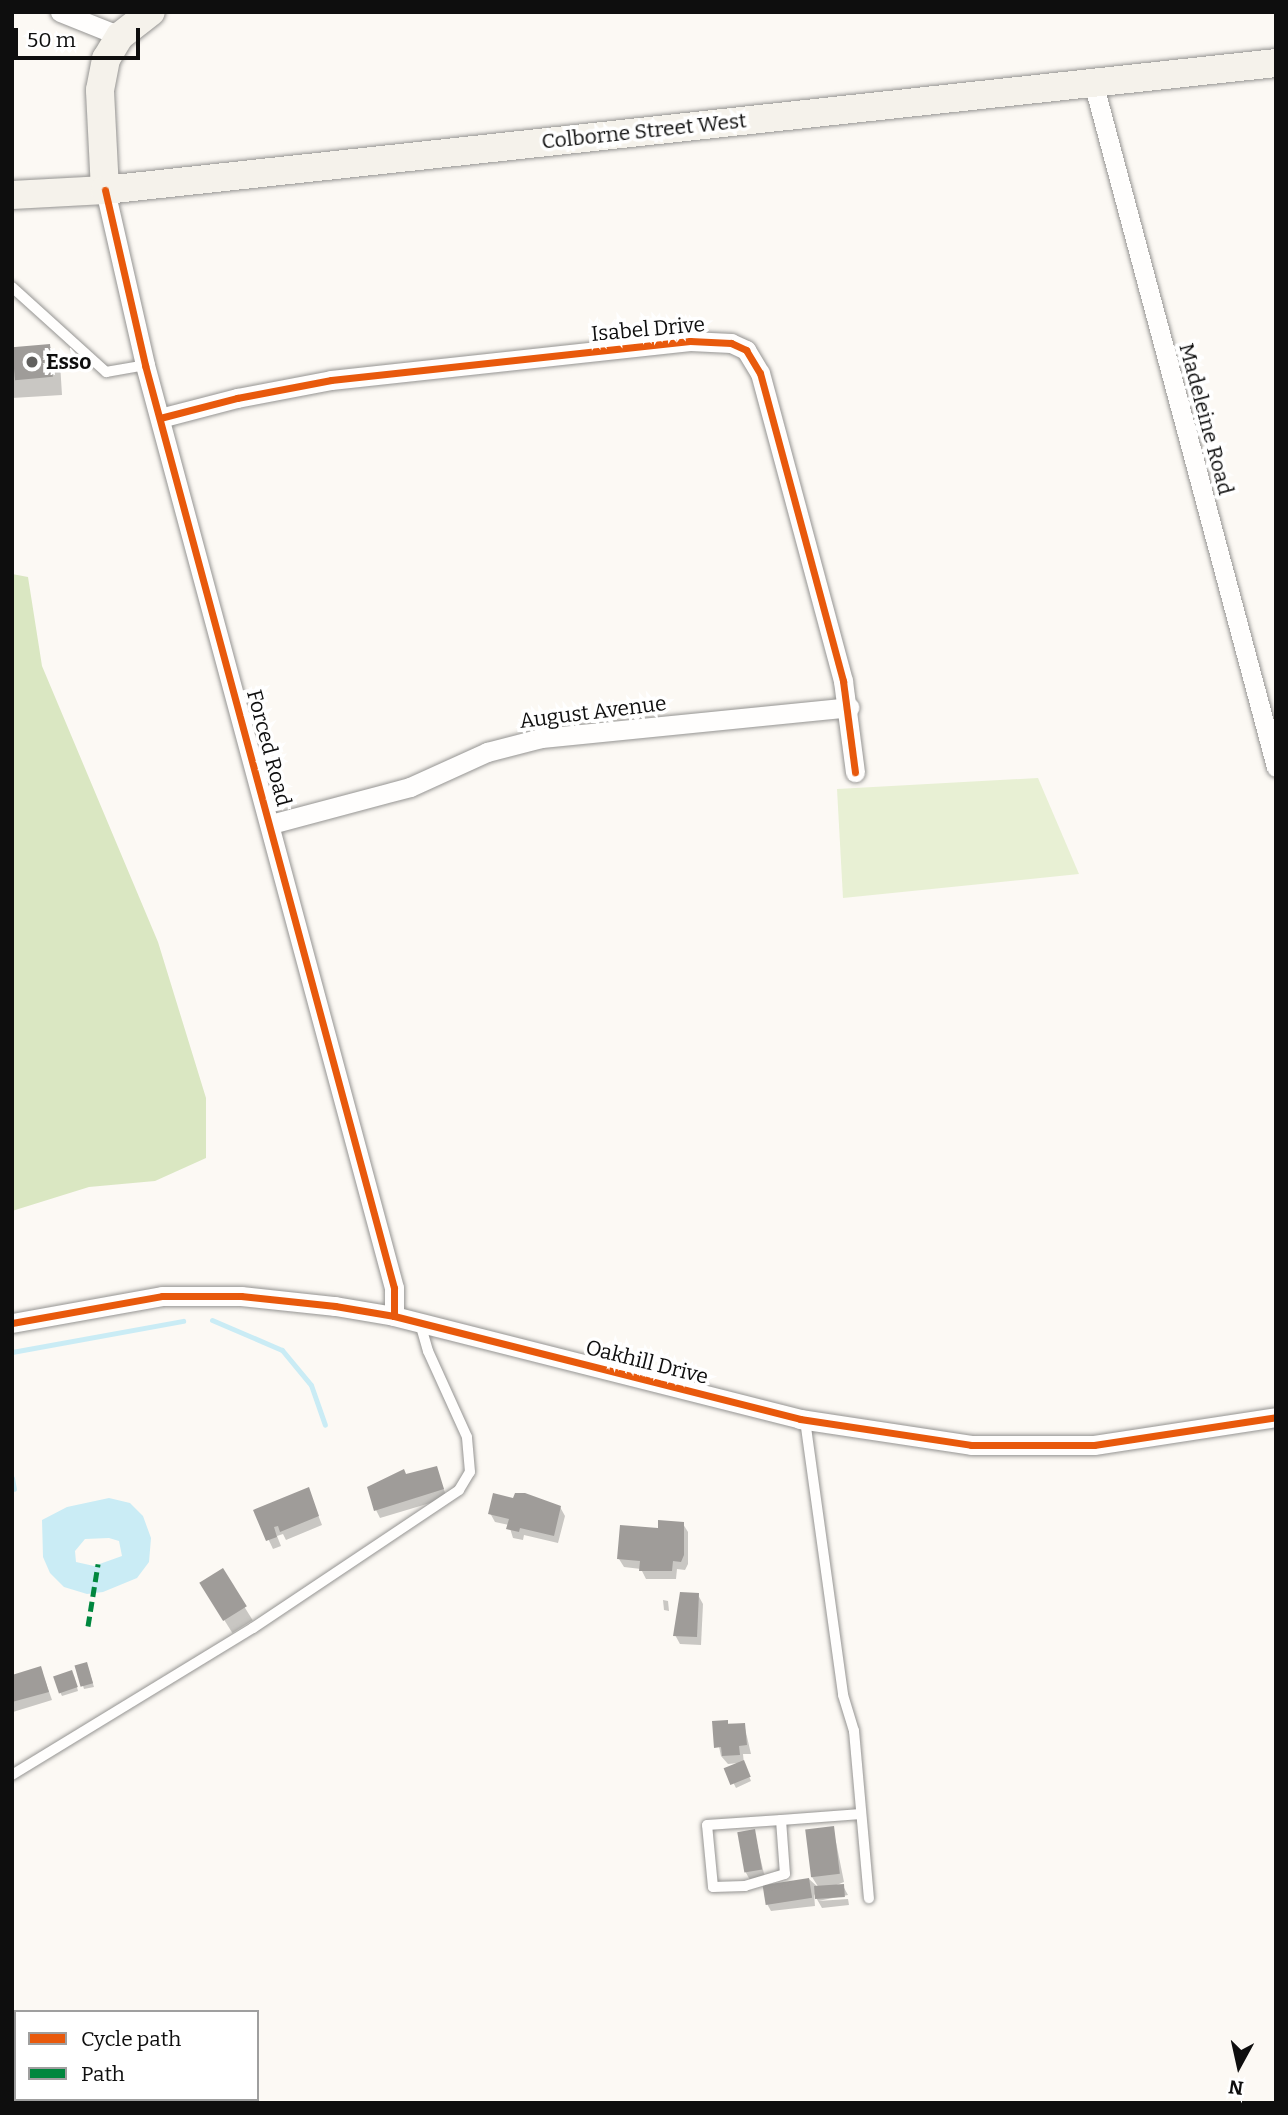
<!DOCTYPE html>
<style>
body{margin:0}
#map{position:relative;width:1288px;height:2115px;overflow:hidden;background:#fcf9f4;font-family:Bitter,serif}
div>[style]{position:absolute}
.green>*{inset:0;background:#e8f0d4}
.forest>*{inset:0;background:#dae7c2}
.water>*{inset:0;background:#caecf5}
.shadow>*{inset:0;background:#0003;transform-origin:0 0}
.stream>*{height:5px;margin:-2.5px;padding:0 2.5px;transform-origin:2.5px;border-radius:2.5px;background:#caecf5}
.building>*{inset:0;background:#9f9c99;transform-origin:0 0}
.roads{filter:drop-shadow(0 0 2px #959492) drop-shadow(0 0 2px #959492)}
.lane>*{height:10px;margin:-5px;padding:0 5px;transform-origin:5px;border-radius:5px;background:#fffefd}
.street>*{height:19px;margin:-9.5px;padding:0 9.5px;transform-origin:9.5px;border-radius:9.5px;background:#fffefd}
.secondary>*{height:28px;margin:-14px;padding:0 14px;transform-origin:14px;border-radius:14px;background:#f5f2eb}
.quiet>*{height:5px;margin-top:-2.5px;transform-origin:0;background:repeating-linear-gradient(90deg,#00873e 0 10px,transparent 0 15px)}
.cycleway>*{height:7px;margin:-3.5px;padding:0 3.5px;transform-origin:3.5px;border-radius:3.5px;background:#e8590c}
.dots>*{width:19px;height:19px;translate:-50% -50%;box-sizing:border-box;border:4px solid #fff;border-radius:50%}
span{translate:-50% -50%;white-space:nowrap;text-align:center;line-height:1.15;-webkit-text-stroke:7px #fff;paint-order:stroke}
.street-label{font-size:21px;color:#0e0e0e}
.poi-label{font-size:21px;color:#0e0e0e;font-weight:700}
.left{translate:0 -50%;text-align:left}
.frame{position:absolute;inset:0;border:14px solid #0e0e0e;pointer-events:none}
.legend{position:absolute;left:14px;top:2010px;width:245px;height:91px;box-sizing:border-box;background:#fff;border:2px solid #9f9f9f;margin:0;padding:9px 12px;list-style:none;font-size:21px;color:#0e0e0e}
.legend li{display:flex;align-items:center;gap:14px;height:35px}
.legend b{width:35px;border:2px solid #9f9f9f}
.north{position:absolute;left:1204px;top:2031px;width:70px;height:70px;-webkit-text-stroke:5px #fff;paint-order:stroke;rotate:188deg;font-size:19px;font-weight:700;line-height:28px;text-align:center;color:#0e0e0e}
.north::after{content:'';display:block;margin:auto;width:24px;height:32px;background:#0e0e0e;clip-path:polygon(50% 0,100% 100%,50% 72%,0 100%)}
.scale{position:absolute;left:14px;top:28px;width:126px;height:32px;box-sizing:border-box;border:4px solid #0e0e0e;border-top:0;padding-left:9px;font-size:21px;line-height:24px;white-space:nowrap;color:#0e0e0e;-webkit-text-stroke:5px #fff;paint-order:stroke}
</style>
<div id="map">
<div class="green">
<div style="clip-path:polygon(1038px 778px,1079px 874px,843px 898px,837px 789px)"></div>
</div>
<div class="forest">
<div style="clip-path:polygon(12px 574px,28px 577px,42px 666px,158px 942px,206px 1098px,206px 1158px,155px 1181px,89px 1187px,12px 1211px)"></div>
</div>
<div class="water">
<div style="clip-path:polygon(evenodd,109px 1498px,130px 1503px,143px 1516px,151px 1538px,149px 1562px,137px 1578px,103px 1592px,87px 1594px,64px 1587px,50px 1573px,43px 1557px,42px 1520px,67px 1507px,109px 1498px,109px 1538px,119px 1541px,122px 1556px,94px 1566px,76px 1562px,75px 1551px,85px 1539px,109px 1538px)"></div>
</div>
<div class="shadow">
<div style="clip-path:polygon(49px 345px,60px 363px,62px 395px,12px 398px,12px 348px)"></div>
<div style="clip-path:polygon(436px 1468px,447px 1498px,380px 1518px,376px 1510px,406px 1476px)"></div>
<div style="clip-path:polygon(308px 1489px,322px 1525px,286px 1540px,283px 1534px,277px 1536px,281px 1546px,273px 1549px,255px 1511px)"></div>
<div style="clip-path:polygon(560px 1507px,565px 1516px,558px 1543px,524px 1535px,523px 1540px,513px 1538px,509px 1525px,495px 1522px,490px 1513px)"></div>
<div style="clip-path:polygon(683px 1524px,688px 1532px,688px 1564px,685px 1570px,677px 1569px,676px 1579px,646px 1579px,641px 1569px,624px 1567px,619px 1559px,659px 1530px)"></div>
<div style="left:222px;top:1571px;width:58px;height:24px;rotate:58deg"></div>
<div style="clip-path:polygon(698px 1595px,703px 1604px,701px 1645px,680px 1644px,675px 1635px)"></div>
<div style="clip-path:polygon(663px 1600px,668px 1601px,669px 1611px,664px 1610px)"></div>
<div style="clip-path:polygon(77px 1667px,88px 1667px,94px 1687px,84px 1689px)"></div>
<div style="clip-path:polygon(41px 1669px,52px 1700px,13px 1712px,12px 1677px)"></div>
<div style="clip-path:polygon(74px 1676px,78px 1691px,62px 1696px,60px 1692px)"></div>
<div style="clip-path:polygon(714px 1723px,744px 1724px,751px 1754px,743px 1754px,744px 1764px,751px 1781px,736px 1788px,727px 1770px,739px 1763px,728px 1764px,721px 1756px)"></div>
<div style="clip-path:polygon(833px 1827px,844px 1882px,829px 1888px,843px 1886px,848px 1895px,818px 1901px,848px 1899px,849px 1905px,822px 1908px,814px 1894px,815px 1906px,771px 1911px,766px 1902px,809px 1879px,819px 1888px,812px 1877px)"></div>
<div style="clip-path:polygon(754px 1831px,765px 1878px,750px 1880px,745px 1871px)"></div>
</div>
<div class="stream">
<div style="left:212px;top:1320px;width:76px;rotate:23.2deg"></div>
<div style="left:282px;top:1350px;width:45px;rotate:50.4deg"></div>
<div style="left:311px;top:1385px;width:42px;rotate:70.7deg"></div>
<div style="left:12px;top:1352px;width:174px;rotate:-10.3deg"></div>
<div style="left:12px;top:1478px;width:11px;rotate:80deg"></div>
</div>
<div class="building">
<div style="left:50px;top:344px;width:33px;height:38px;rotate:85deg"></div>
<div style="clip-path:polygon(437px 1466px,444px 1489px,374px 1511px,367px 1487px,404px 1469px,406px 1474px)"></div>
<div style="clip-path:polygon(309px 1487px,319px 1516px,280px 1532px,278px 1526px,274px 1527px,277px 1537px,266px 1541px,253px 1510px)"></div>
<div style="clip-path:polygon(493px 1493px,513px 1498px,515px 1493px,525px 1493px,561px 1506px,554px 1536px,520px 1528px,519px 1532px,506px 1529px,509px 1519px,488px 1514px)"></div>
<div style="clip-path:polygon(658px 1520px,684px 1522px,684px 1555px,681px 1562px,673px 1561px,672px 1571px,639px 1571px,640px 1561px,617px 1559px,620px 1525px,658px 1528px)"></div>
<div style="left:223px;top:1568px;width:45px;height:28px;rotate:58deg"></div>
<div style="clip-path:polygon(680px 1592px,699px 1593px,697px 1637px,673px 1636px)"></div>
<div style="left:87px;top:1662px;width:22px;height:13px;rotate:74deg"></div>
<div style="clip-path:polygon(41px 1666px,49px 1692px,12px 1702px,12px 1675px)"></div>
<div style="left:72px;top:1670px;width:18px;height:20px;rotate:71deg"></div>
<div style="clip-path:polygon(728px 1720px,728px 1724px,745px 1723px,747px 1745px,739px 1746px,740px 1755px,722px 1756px,721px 1747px,714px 1748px,712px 1721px)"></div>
<div style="left:744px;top:1760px;width:18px;height:22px;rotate:68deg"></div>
<div style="left:834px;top:1826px;width:48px;height:29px;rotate:83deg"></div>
<div style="left:755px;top:1829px;width:41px;height:18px;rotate:80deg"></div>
<div style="left:809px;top:1878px;width:20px;height:47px;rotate:81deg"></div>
<div style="left:844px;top:1884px;width:13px;height:30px;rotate:86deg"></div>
</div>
<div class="roads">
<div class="lane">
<div style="left:12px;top:287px;width:127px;rotate:42.1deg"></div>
<div style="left:106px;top:372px;width:40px;rotate:-10deg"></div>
<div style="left:805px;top:1420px;width:278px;rotate:82.1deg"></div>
<div style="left:843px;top:1695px;width:38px;rotate:73deg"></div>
<div style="left:854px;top:1731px;width:168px;rotate:84.9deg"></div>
<div style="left:12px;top:1775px;width:282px;rotate:-31.4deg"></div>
<div style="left:253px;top:1628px;width:248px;rotate:-33.8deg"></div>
<div style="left:459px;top:1490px;width:21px;rotate:-59deg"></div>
<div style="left:470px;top:1472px;width:35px;rotate:-95deg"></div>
<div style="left:467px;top:1437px;width:94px;rotate:-114.4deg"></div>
<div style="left:428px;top:1351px;width:29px;rotate:-106deg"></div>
<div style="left:781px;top:1820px;width:54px;rotate:85.8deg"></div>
<div style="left:785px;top:1874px;width:42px;rotate:163.3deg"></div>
<div style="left:745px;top:1886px;width:32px;rotate:178deg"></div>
<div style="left:713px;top:1887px;width:62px;rotate:-95.5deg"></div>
<div style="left:707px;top:1825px;width:74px;rotate:-3.9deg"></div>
<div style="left:781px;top:1820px;width:80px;rotate:-4.3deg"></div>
</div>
<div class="street">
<div style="left:60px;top:12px;width:65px;rotate:21.8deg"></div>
<div style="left:1093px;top:82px;width:709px;rotate:75.04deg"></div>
<div style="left:105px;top:190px;width:180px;rotate:77.1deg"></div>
<div style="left:145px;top:365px;width:956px;rotate:74.9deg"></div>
<div style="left:394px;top:1288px;width:28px;rotate:90deg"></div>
<div style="left:160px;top:418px;width:80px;rotate:-14.6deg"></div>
<div style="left:237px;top:398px;width:96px;rotate:-10.8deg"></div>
<div style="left:331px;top:380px;width:361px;rotate:-6.2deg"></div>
<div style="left:690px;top:341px;width:41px;rotate:2.8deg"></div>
<div style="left:731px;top:343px;width:17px;rotate:25deg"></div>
<div style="left:746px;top:350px;width:27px;rotate:59deg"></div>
<div style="left:760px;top:373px;width:319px;rotate:74.9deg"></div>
<div style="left:843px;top:681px;width:92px;rotate:82.5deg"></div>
<div style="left:271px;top:824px;width:144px;rotate:-14.9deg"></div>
<div style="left:410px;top:787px;width:85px;rotate:-24.4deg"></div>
<div style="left:487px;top:752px;width:56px;rotate:-14.5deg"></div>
<div style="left:541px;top:738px;width:310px;rotate:-5.7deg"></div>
<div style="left:12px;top:1323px;width:152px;rotate:-10.2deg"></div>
<div style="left:162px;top:1296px;width:79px"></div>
<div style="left:241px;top:1296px;width:95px;rotate:6.1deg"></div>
<div style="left:335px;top:1306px;width:60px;rotate:9.6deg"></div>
<div style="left:394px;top:1316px;width:419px;rotate:14.2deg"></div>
<div style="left:800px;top:1419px;width:173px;rotate:8.6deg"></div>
<div style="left:971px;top:1445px;width:123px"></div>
<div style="left:1094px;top:1445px;width:184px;rotate:-8.7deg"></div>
</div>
<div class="secondary">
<div style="left:105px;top:190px;width:100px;rotate:-92.9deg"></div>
<div style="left:100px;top:90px;width:32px;rotate:-79deg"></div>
<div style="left:106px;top:59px;width:27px;rotate:-59deg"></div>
<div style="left:120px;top:36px;width:39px;rotate:-38deg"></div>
<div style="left:12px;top:195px;width:93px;rotate:-3.1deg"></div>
<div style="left:105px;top:190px;width:1178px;rotate:-6.19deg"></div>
</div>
</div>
<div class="quiet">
<div style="left:88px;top:1626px;width:63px;rotate:-80.8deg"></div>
</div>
<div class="cycleway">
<div style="left:105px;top:190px;width:180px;rotate:77.1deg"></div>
<div style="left:145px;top:365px;width:956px;rotate:74.9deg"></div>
<div style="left:394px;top:1288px;width:28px;rotate:90deg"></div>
<div style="left:160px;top:418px;width:80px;rotate:-14.6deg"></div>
<div style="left:237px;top:398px;width:96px;rotate:-10.8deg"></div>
<div style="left:331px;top:380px;width:361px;rotate:-6.2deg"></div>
<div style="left:690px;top:341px;width:41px;rotate:2.8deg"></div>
<div style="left:731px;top:343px;width:17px;rotate:25deg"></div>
<div style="left:746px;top:350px;width:27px;rotate:59deg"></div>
<div style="left:760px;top:373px;width:319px;rotate:74.9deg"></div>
<div style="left:843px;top:681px;width:92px;rotate:82.5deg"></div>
<div style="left:12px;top:1323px;width:152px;rotate:-10.2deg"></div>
<div style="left:162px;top:1296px;width:79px"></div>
<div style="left:241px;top:1296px;width:95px;rotate:6.1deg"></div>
<div style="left:335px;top:1306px;width:60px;rotate:9.6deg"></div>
<div style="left:394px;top:1316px;width:419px;rotate:14.2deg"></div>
<div style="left:800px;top:1419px;width:173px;rotate:8.6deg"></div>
<div style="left:971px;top:1445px;width:123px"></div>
<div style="left:1094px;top:1445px;width:184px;rotate:-8.7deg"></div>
</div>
<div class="dots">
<div style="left:32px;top:362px;background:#61605e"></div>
</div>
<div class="street-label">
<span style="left:644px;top:131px;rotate:-6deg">Colborne Street West</span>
<span style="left:648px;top:329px;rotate:-5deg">Isabel Drive</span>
<span style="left:1206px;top:419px;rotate:75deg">Madeleine Road</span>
<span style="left:593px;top:712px;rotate:-7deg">August Avenue</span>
<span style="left:269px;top:748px;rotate:75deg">Forced Road</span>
<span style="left:647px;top:1362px;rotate:14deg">Oakhill Drive</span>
</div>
<div class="poi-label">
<span class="left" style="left:46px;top:362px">Esso</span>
</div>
<div class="frame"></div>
<ul class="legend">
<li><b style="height:9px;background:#e8590c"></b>Cycle path</li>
<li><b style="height:9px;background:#00873e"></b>Path</li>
</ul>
<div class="north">N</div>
<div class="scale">50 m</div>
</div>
